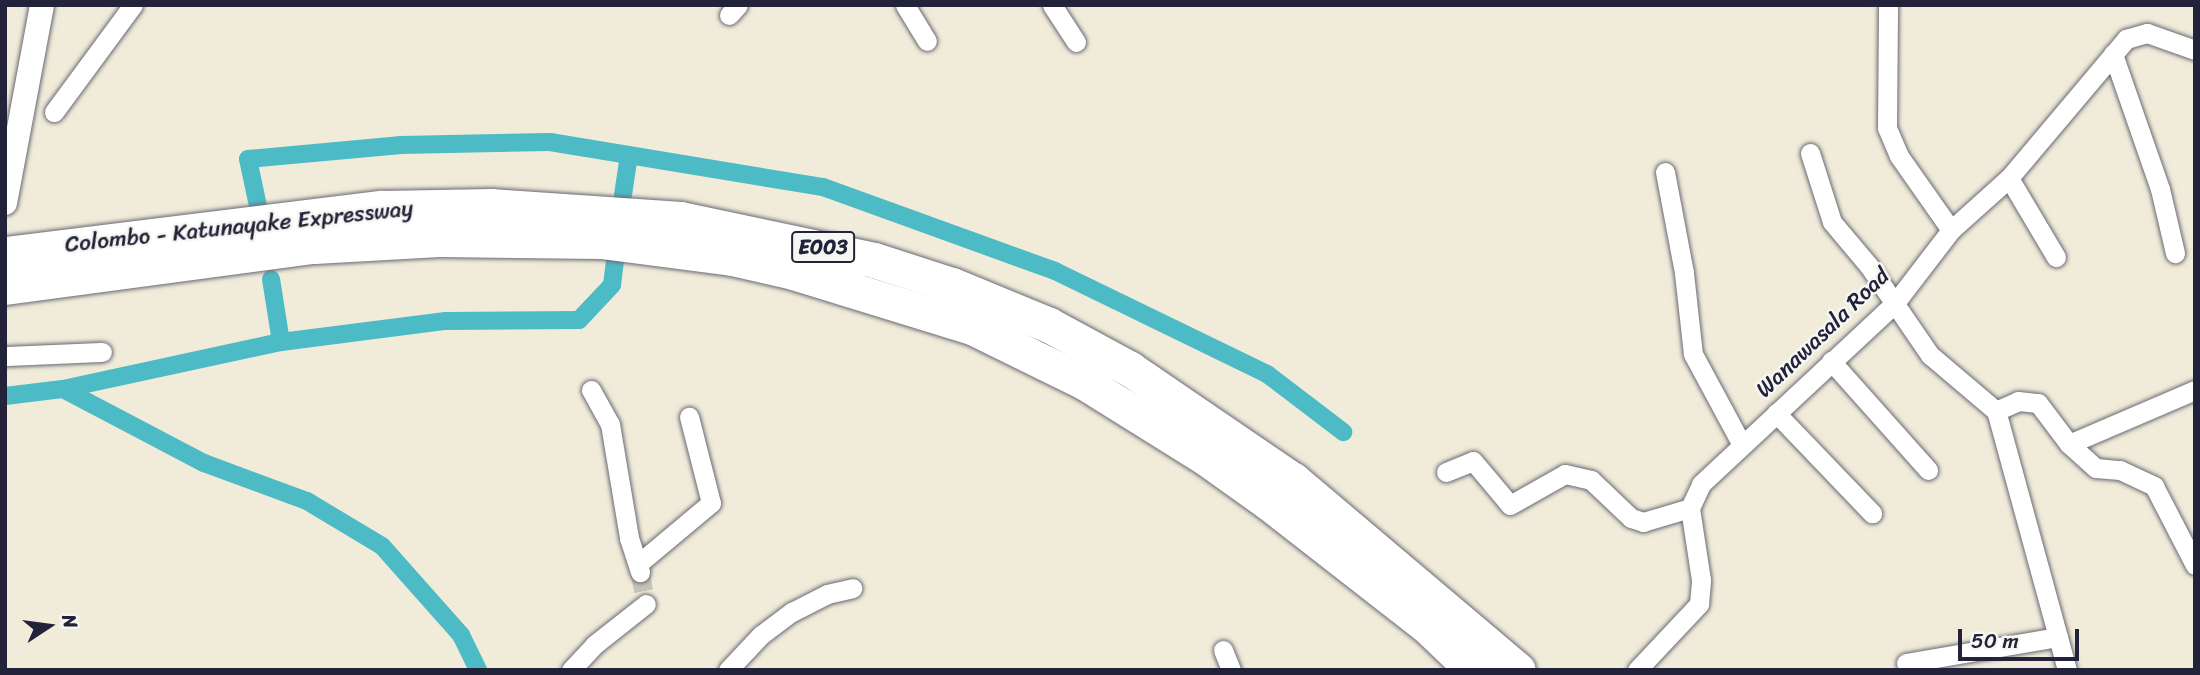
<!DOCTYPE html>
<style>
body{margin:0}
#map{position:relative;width:2200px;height:675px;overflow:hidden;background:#f1ecda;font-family:Sriracha,sans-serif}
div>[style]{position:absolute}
.canal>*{height:18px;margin:-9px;padding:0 9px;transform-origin:9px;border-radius:9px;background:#4dbbc5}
.minor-tunnel>*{height:19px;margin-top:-9.5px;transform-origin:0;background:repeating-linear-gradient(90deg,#c8c4ba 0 19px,transparent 0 29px)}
.roads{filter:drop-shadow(0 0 2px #6a6973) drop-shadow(0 0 2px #6a6973)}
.minor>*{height:19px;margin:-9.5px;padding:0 9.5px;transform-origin:9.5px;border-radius:9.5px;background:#fff}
.tertiary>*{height:24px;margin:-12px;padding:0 12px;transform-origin:12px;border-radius:12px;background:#fff}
.motorway>*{height:35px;margin:-17.5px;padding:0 17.5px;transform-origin:17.5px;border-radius:17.5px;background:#fff}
span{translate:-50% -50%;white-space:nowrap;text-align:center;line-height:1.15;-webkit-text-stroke:5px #f6f6f2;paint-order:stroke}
.shield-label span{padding:2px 5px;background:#f6f6f2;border:2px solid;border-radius:5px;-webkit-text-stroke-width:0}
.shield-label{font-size:21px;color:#22223b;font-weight:700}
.street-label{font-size:23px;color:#22223b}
.frame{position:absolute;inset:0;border:7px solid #22223b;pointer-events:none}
.north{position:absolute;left:14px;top:591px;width:70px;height:70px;-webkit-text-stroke:5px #f6f6f2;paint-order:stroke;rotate:77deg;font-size:19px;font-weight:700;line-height:28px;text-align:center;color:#22223b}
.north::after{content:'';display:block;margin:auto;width:24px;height:32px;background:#22223b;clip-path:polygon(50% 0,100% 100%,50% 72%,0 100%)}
.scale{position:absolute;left:1958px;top:629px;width:121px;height:32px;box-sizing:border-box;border:4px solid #22223b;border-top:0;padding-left:9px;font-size:21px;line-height:24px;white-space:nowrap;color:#22223b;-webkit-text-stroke:5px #f6f6f2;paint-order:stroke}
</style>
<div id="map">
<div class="canal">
<div style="left:623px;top:195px;width:40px;rotate:-81.5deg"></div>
<div style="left:258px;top:206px;width:48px;rotate:-102deg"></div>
<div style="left:248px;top:159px;width:154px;rotate:-5.2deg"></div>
<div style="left:401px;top:145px;width:149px;rotate:-1.2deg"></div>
<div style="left:550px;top:142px;width:277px;rotate:9.4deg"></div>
<div style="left:823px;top:187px;width:247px;rotate:19.9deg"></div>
<div style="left:1055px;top:271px;width:236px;rotate:25.9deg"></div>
<div style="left:1267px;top:374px;width:96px;rotate:37.3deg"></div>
<div style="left:271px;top:279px;width:64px;rotate:81deg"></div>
<div style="left:63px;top:389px;width:223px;rotate:-12.2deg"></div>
<div style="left:281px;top:342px;width:166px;rotate:-7.3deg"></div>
<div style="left:446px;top:321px;width:133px;rotate:-0.4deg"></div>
<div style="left:579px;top:320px;width:48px;rotate:-46.7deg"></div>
<div style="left:612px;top:285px;width:26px;rotate:-83deg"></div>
<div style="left:5px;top:396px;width:58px;rotate:-6.9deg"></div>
<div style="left:63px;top:389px;width:159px;rotate:27.7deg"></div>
<div style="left:204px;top:463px;width:110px;rotate:20.3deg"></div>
<div style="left:307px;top:501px;width:87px;rotate:31deg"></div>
<div style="left:382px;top:546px;width:119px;rotate:48.4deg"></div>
<div style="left:461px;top:635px;width:39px;rotate:64deg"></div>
</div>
<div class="minor-tunnel">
<div style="left:640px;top:572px;width:33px;rotate:79deg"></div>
</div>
<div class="roads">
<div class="minor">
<div style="left:905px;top:5px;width:42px;rotate:58.6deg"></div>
<div style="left:1052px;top:5px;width:44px;rotate:57deg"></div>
<div style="left:729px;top:15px;width:13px;rotate:-48deg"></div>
<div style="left:2113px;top:54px;width:143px;rotate:70.8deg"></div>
<div style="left:2160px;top:189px;width:66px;rotate:76.8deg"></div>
<div style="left:54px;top:112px;width:133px;rotate:-53.6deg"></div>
<div style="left:1810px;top:153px;width:72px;rotate:72.3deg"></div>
<div style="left:1832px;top:222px;width:57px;rotate:49.9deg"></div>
<div style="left:1869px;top:266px;width:108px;rotate:55.6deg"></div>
<div style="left:1930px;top:355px;width:87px;rotate:40.3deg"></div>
<div style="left:1665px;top:172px;width:103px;rotate:79.3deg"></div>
<div style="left:1684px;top:273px;width:81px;rotate:83.7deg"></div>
<div style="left:1693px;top:354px;width:103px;rotate:61.7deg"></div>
<div style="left:2009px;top:178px;width:92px;rotate:59.3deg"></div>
<div style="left:1951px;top:230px;width:78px;rotate:-41.9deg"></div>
<div style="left:2009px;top:178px;width:182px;rotate:-49.9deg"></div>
<div style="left:2126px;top:39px;width:22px;rotate:-16deg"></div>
<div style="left:2147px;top:33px;width:51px;rotate:19.5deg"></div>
<div style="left:5px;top:356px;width:97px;rotate:-2.4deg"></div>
<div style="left:1831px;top:361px;width:146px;rotate:48.3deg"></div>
<div style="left:591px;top:390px;width:39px;rotate:61deg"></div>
<div style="left:610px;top:424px;width:116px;rotate:80.5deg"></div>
<div style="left:629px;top:538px;width:36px;rotate:72deg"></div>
<div style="left:1776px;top:413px;width:139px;rotate:46.2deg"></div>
<div style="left:2069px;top:444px;width:137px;rotate:-23.2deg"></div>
<div style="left:1446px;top:472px;width:29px;rotate:-22deg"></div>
<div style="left:1473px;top:461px;width:57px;rotate:49.9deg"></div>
<div style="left:1510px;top:505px;width:63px;rotate:-29.4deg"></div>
<div style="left:1565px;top:474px;width:27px;rotate:13deg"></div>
<div style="left:1591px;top:480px;width:55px;rotate:43.5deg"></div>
<div style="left:1631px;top:518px;width:13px;rotate:18deg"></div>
<div style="left:1643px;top:522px;width:49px;rotate:-16.6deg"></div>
<div style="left:638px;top:564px;width:95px;rotate:-39.9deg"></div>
<div style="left:711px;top:503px;width:89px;rotate:-104.3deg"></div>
<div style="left:1223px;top:650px;width:22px;rotate:68deg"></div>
<div style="left:1906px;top:663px;width:154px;rotate:-9.7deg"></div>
<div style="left:571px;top:670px;width:34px;rotate:-47deg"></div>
<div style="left:594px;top:645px;width:66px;rotate:-38.3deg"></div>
<div style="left:728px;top:670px;width:48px;rotate:-46.7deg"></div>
<div style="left:761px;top:635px;width:39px;rotate:-37deg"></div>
<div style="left:792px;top:612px;width:39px;rotate:-27deg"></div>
<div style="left:827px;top:594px;width:26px;rotate:-13deg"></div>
<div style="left:1637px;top:670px;width:91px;rotate:-46.8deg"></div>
<div style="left:1699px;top:604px;width:24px;rotate:-85deg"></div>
<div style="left:1701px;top:580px;width:73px;rotate:-98.7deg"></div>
<div style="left:1690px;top:508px;width:26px;rotate:-65deg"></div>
<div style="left:1701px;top:484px;width:265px;rotate:-43deg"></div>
<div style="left:1895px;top:303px;width:92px;rotate:-52.5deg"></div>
<div style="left:1951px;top:230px;width:90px;rotate:-125.1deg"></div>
<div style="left:1899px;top:156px;width:30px;rotate:-113deg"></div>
<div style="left:1887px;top:128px;width:123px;rotate:-89.5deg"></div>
<div style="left:2067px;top:670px;width:269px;rotate:-105.3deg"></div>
<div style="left:1996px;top:411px;width:24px;rotate:-24deg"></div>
<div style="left:2018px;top:401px;width:20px;rotate:6deg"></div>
<div style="left:2038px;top:403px;width:51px;rotate:52.9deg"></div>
<div style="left:2069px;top:444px;width:36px;rotate:42deg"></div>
<div style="left:2096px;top:468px;width:24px;rotate:5deg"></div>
<div style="left:2120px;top:470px;width:38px;rotate:25deg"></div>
<div style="left:2154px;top:486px;width:89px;rotate:62.6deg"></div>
</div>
<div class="tertiary">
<div style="left:5px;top:203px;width:201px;rotate:-79.4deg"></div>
</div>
<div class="motorway">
<div style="left:5px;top:254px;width:380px;rotate:-7deg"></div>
<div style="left:382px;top:208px;width:109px;rotate:-1.1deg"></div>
<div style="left:491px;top:206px;width:190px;rotate:3.9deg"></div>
<div style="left:681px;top:219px;width:197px;rotate:12deg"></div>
<div style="left:874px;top:260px;width:82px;rotate:17.8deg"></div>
<div style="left:952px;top:285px;width:105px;rotate:22.4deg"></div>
<div style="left:1049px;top:325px;width:92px;rotate:28.5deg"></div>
<div style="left:1130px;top:369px;width:197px;rotate:34.3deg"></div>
<div style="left:1293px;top:480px;width:294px;rotate:40.2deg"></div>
<div style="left:5px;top:287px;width:312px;rotate:-7.6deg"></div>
<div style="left:314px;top:246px;width:125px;rotate:-3.2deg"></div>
<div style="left:439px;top:239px;width:162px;rotate:0.7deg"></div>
<div style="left:601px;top:241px;width:132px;rotate:7.4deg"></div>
<div style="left:732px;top:258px;width:63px;rotate:12.9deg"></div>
<div style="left:793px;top:272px;width:187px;rotate:17.1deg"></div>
<div style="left:972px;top:327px;width:125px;rotate:26.2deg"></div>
<div style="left:1084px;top:382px;width:144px;rotate:31.9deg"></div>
<div style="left:1206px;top:458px;width:77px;rotate:35.5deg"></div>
<div style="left:1269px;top:503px;width:200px;rotate:37.9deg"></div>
<div style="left:1427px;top:626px;width:64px;rotate:43.7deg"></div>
</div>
</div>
<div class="shield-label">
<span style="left:823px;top:247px">E003</span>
</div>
<div class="street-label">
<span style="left:239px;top:227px;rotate:-6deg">Colombo - Katunayake Expressway</span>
<span style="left:1823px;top:333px;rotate:-44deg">Wanawasala Road</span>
</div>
<div class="frame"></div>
<div class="north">N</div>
<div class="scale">50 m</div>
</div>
